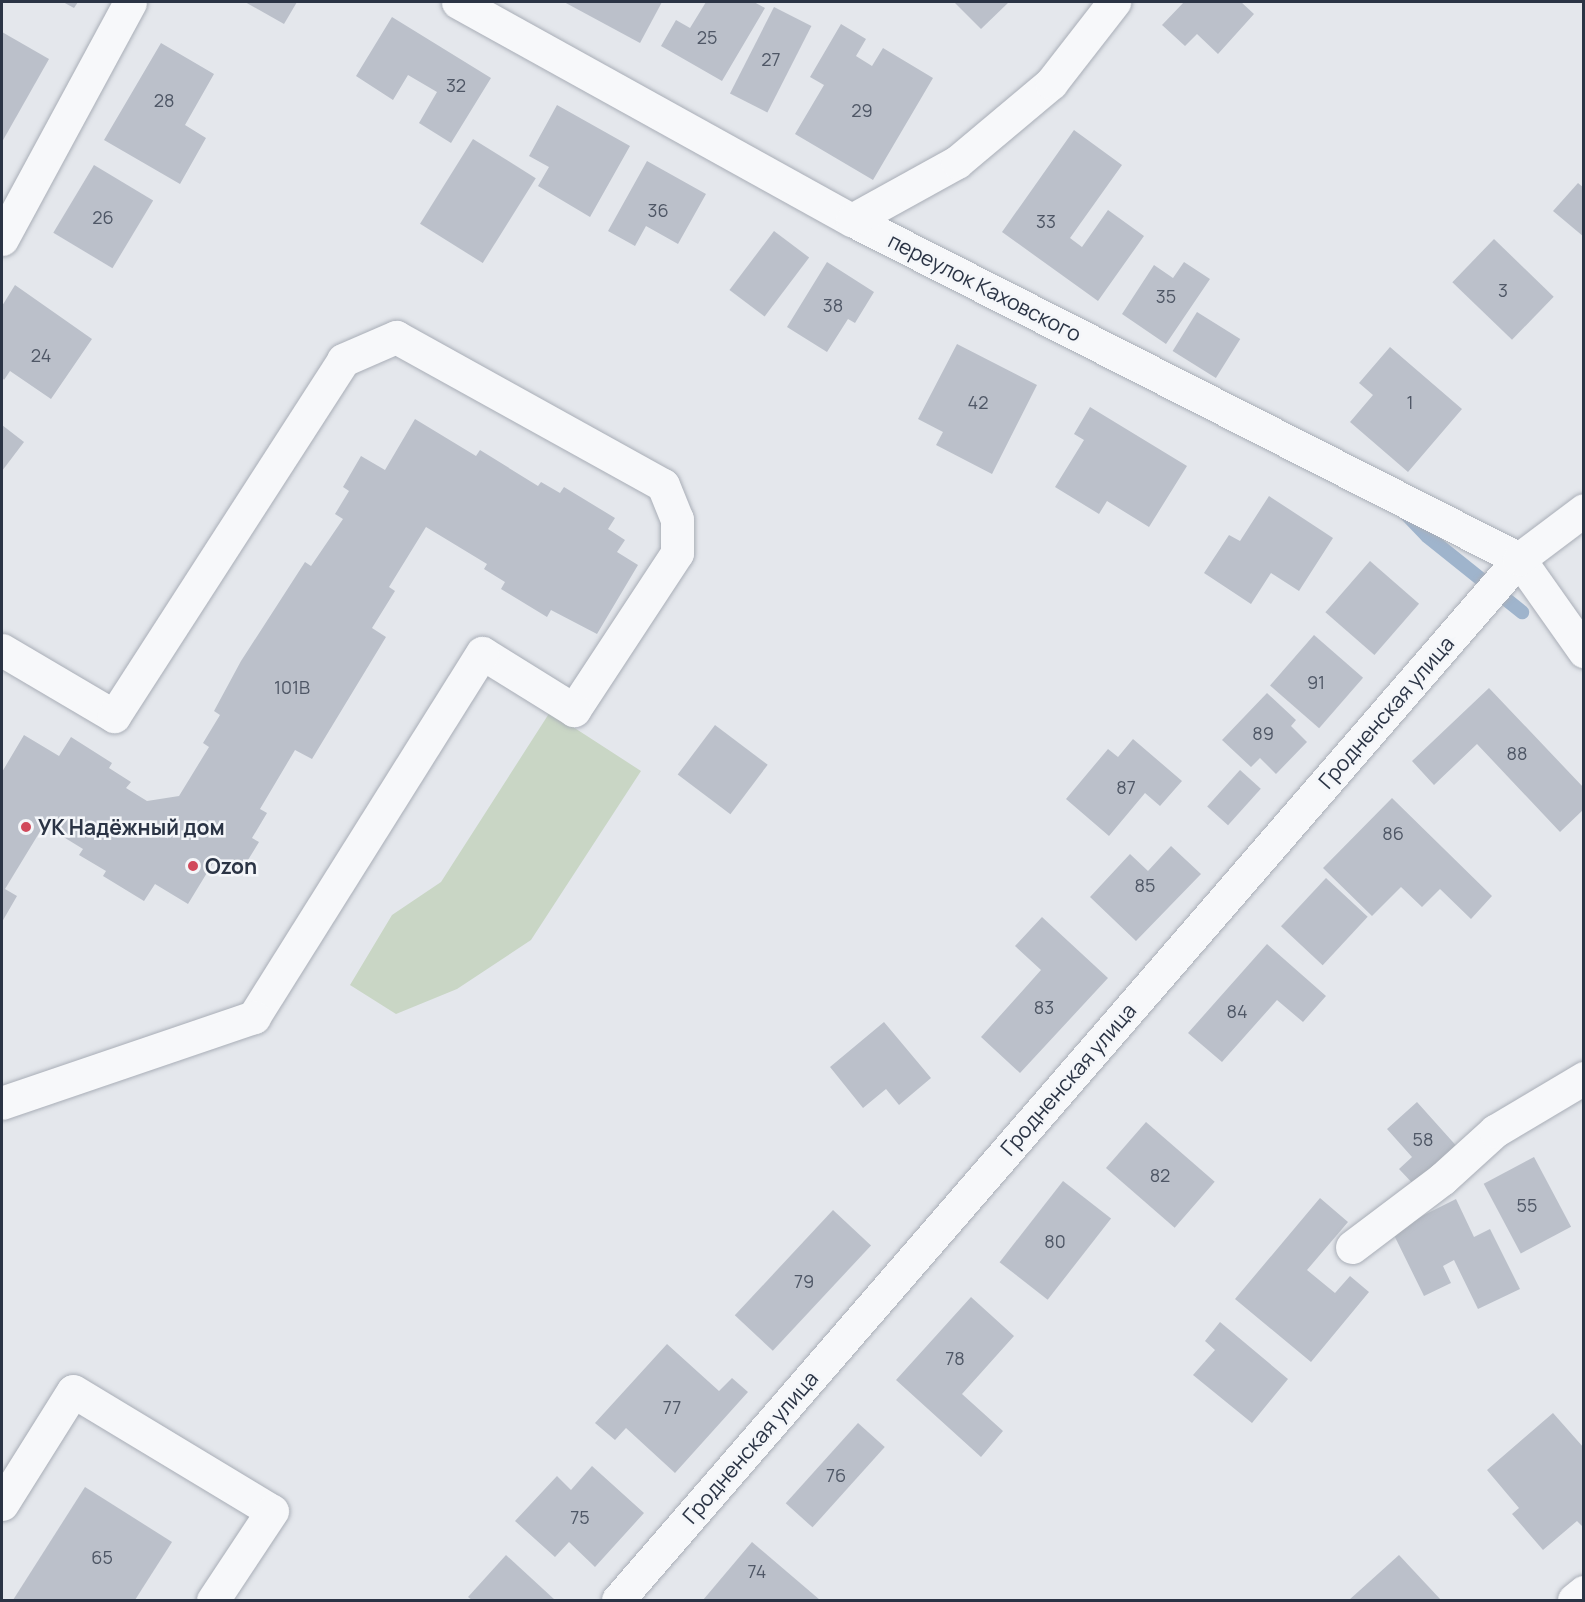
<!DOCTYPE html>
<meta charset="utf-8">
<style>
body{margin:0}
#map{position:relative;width:1585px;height:1602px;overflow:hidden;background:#e4e7ec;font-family:Manrope,sans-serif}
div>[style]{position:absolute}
.green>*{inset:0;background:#c9d6c5}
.stream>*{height:14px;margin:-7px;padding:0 7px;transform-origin:7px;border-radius:7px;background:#9fb4cc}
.building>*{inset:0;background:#bbc0ca;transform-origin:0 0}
.roads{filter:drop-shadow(0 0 2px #a9aeb7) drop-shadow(0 0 2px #a9aeb7)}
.minor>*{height:33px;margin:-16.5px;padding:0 16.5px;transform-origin:16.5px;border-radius:16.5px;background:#f7f8fa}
.dots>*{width:16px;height:16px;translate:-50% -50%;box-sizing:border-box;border:3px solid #f4f6f9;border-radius:50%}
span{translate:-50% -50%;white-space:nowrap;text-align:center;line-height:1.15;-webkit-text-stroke:5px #f4f6f9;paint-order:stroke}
.number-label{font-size:18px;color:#4f5766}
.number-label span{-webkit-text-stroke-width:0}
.street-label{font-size:21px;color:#2b3445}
.poi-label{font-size:21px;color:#2b3445;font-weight:700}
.left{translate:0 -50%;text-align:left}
.frame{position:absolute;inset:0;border:3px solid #2b3445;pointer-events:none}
</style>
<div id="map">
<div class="green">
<div style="clip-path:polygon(550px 712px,641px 771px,531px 940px,457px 989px,396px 1014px,350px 985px,392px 915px,441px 882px)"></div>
</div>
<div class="stream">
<div style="left:1405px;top:513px;width:32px;rotate:46deg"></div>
<div style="left:1427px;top:536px;width:122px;rotate:38.7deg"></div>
</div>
<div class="building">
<div style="clip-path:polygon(63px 2px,78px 2px,74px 8px)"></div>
<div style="clip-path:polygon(245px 2px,297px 2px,284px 24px)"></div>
<div style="clip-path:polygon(564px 2px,662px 2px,640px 43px)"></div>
<div style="clip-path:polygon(706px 2px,754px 2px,765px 8px,722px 81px,661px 46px,676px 20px,690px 28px)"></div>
<div style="clip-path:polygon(954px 2px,1009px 2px,981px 29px)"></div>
<div style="clip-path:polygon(1184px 2px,1241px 2px,1254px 14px,1218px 54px,1197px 34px,1185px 46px,1162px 25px)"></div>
<div style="left:774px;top:7px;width:42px;height:97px;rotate:27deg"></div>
<div style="clip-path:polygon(392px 17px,491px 78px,451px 143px,419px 123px,437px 92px,408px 75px,393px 100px,356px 76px)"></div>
<div style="clip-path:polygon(841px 24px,866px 39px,856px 56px,872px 66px,883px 48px,933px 78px,873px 180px,795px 134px,824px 85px,810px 77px)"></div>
<div style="clip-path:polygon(2px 32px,49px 59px,2px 142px)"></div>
<div style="clip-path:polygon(161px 43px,214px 74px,185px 125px,206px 138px,180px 184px,104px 140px)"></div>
<div style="clip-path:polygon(557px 105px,630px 146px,590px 217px,538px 186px,549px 167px,529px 156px)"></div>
<div style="clip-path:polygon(1074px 130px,1122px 165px,1070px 238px,1082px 247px,1108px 210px,1144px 236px,1098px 301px,1002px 232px)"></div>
<div style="left:473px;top:139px;width:74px;height:100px;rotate:32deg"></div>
<div style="clip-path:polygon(647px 161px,706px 194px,678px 244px,646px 226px,635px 246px,608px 231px)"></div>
<div style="left:94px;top:165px;width:69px;height:79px;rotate:31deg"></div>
<div style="clip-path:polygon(1578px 183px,1584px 188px,1584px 237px,1553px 211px)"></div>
<div style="left:774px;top:231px;width:44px;height:74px;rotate:37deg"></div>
<div style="left:1494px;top:239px;width:83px;height:60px;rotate:44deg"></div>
<div style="clip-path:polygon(827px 262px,874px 292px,855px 323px,848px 319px,827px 352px,787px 327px)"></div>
<div style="clip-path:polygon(1184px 262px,1210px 279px,1166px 344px,1122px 314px,1154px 265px,1173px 278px)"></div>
<div style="clip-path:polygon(15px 285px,92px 339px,51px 399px,10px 371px,4px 380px,2px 377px,2px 306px)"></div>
<div style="left:1197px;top:312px;width:51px;height:46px;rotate:32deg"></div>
<div style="clip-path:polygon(957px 344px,1037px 385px,992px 474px,936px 445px,943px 432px,918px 419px)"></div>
<div style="clip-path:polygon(1390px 347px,1462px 409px,1408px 472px,1350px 422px,1373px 395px,1359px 383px)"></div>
<div style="clip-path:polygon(1090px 407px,1187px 466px,1149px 527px,1107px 501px,1099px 514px,1055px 487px,1084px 440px,1074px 434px)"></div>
<div style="clip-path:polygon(415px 419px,476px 456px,480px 450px,538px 486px,541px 482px,560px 493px,564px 487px,615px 518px,608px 529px,625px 540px,617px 552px,638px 565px,597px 634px,551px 610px,547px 617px,501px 589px,505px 582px,484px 569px,487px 564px,426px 527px,389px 587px,395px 591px,372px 628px,386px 637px,312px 759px,295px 750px,260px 809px,267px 813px,252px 838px,259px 842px,240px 873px,216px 858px,188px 904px,155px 884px,144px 901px,103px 876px,106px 871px,79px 855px,83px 849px,44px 825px,5px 889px,17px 896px,2px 922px,2px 772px,24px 735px,59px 756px,71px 737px,112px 763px,109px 768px,131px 782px,126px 788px,147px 801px,179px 796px,209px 747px,203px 743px,220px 715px,214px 711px,241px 661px,305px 562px,311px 566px,343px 519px,335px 514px,349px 491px,343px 487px,361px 456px,385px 470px)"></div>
<div style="clip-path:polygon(2px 425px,24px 442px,2px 471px)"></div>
<div style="clip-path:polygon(1269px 496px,1333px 538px,1299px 591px,1271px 573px,1251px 604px,1204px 573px,1229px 535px,1240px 541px)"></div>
<div style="left:1370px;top:561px;width:65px;height:68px;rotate:41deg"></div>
<div style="left:1314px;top:635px;width:65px;height:67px;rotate:41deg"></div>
<div style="clip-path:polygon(1489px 688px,1584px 788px,1584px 809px,1560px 832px,1477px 744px,1434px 785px,1412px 761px)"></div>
<div style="clip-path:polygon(1267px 693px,1296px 720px,1291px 726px,1307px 742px,1276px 774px,1260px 758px,1251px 767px,1222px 740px)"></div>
<div style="left:715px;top:725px;width:66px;height:62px;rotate:37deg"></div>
<div style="clip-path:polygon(1133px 739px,1182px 781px,1160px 806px,1145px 793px,1109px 836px,1066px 799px,1108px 749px,1118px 757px)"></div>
<div style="left:1240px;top:770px;width:28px;height:49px;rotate:42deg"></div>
<div style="clip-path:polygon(1392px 798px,1492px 896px,1471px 919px,1440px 889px,1422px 907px,1401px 887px,1372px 916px,1323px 868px)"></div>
<div style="clip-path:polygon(1171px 846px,1201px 874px,1136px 941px,1090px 897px,1130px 854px,1148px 871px)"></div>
<div style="left:1326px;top:878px;width:57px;height:66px;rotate:43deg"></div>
<div style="clip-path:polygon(1042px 917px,1108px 978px,1020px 1073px,981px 1037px,1041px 970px,1015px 946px)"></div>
<div style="clip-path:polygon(1267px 944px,1326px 996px,1303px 1022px,1277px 1000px,1222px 1062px,1188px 1033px)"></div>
<div style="clip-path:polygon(884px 1022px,931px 1078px,899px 1105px,886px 1089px,863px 1108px,830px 1067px)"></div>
<div style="clip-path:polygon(1417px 1102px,1460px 1150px,1417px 1188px,1399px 1169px,1412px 1157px,1387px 1129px)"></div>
<div style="left:1146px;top:1122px;width:91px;height:61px;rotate:41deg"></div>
<div style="left:1534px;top:1157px;width:79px;height:57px;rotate:62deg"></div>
<div style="left:1063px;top:1181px;width:61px;height:103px;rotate:38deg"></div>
<div style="clip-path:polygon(1320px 1198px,1348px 1222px,1307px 1270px,1335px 1293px,1350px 1276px,1369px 1292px,1311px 1362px,1235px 1299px)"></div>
<div style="clip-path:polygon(1456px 1199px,1474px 1237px,1490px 1229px,1520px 1289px,1478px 1309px,1454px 1260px,1443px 1266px,1451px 1283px,1424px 1296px,1392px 1231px)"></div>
<div style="left:833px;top:1210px;width:52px;height:144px;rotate:43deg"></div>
<div style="clip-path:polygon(971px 1297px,1014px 1336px,962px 1394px,1003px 1431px,981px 1457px,896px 1380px)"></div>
<div style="clip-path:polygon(1220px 1322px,1288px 1379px,1252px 1423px,1193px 1375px,1215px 1350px,1205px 1341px)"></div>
<div style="clip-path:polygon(667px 1344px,719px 1391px,732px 1378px,748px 1392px,675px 1473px,626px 1428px,615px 1440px,595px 1423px)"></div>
<div style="clip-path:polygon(1553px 1413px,1584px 1448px,1584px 1528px,1577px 1521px,1543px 1550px,1512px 1514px,1519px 1508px,1487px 1470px)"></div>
<div style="left:858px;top:1423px;width:36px;height:108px;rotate:42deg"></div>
<div style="clip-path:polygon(592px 1466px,644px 1513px,595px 1567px,569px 1542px,555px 1557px,515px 1521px,557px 1476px,571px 1490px)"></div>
<div style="clip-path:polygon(85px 1487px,172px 1542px,135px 1600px,13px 1600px)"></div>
<div style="clip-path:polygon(752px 1542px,820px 1600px,703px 1600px)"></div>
<div style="clip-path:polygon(506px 1555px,555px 1600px,472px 1600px,468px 1597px)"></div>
<div style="clip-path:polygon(1399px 1555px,1441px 1600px,1349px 1600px)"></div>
</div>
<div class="roads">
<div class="minor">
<div style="left:458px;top:2px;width:450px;rotate:29deg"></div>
<div style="left:852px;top:220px;width:748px;rotate:26.94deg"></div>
<div style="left:1519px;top:559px;width:113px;rotate:54.8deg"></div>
<div style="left:852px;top:220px;width:120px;rotate:-28.9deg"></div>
<div style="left:957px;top:162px;width:123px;rotate:-40deg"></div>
<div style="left:1051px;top:83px;width:103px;rotate:-52.1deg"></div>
<div style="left:2px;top:239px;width:269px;rotate:-61.6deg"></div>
<div style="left:2px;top:650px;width:130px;rotate:30.5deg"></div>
<div style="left:114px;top:716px;width:423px;rotate:-57.2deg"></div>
<div style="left:343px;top:360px;width:58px;rotate:-23.5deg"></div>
<div style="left:396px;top:337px;width:305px;rotate:29deg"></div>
<div style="left:663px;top:485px;width:37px;rotate:68deg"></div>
<div style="left:677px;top:519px;width:34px;rotate:90deg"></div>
<div style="left:677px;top:553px;width:188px;rotate:123.3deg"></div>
<div style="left:574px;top:710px;width:108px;rotate:-148.2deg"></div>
<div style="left:482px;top:653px;width:430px;rotate:122.1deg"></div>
<div style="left:254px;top:1017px;width:266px;rotate:161.2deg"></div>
<div style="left:1352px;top:1247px;width:113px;rotate:-37.1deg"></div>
<div style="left:1442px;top:1179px;width:72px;rotate:-42.2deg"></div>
<div style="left:1495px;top:1131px;width:104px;rotate:-30.8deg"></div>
<div style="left:2px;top:1504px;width:133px;rotate:-57.9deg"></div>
<div style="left:73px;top:1391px;width:232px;rotate:31.1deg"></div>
<div style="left:272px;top:1511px;width:107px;rotate:123.5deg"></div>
<div style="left:618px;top:1600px;width:1377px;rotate:-49.12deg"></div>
<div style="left:1519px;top:559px;width:81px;rotate:-37deg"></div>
<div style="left:1574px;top:1600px;width:13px;rotate:-39deg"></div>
</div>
</div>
<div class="dots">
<div style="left:26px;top:827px;background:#d1495b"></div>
<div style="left:193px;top:866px;background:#d1495b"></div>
</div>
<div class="number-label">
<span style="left:707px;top:37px">25</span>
<span style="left:771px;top:59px">27</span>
<span style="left:456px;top:85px">32</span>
<span style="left:164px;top:100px">28</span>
<span style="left:862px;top:110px">29</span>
<span style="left:658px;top:210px">36</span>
<span style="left:103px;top:217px">26</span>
<span style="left:1046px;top:221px">33</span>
<span style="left:1503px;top:290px">3</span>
<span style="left:1166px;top:296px">35</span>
<span style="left:833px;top:305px">38</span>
<span style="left:41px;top:355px">24</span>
<span style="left:978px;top:402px">42</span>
<span style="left:1410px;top:402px">1</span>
<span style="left:1316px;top:682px">91</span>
<span style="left:292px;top:687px">101В</span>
<span style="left:1263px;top:733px">89</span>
<span style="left:1517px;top:753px">88</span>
<span style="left:1126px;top:787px">87</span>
<span style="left:1393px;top:833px">86</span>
<span style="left:1145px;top:885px">85</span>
<span style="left:1044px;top:1007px">83</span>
<span style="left:1237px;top:1011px">84</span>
<span style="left:1423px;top:1139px">58</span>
<span style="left:1160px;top:1175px">82</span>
<span style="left:1527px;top:1205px">55</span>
<span style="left:1055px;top:1241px">80</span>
<span style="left:804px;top:1281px">79</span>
<span style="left:955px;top:1358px">78</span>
<span style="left:672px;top:1407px">77</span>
<span style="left:836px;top:1475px">76</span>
<span style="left:580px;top:1517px">75</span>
<span style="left:102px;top:1557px">65</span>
<span style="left:757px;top:1571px">74</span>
</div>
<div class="street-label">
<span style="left:985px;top:287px;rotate:27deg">переулок Каховского</span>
<span style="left:1386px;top:712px;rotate:-49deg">Гродненская улица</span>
<span style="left:1068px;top:1079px;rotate:-49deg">Гродненская улица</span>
<span style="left:750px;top:1447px;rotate:-49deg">Гродненская улица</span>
</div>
<div class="poi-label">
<span class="left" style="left:38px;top:827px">УК Надёжный дом</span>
<span class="left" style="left:205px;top:866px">Ozon</span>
</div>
<div class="frame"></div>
</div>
